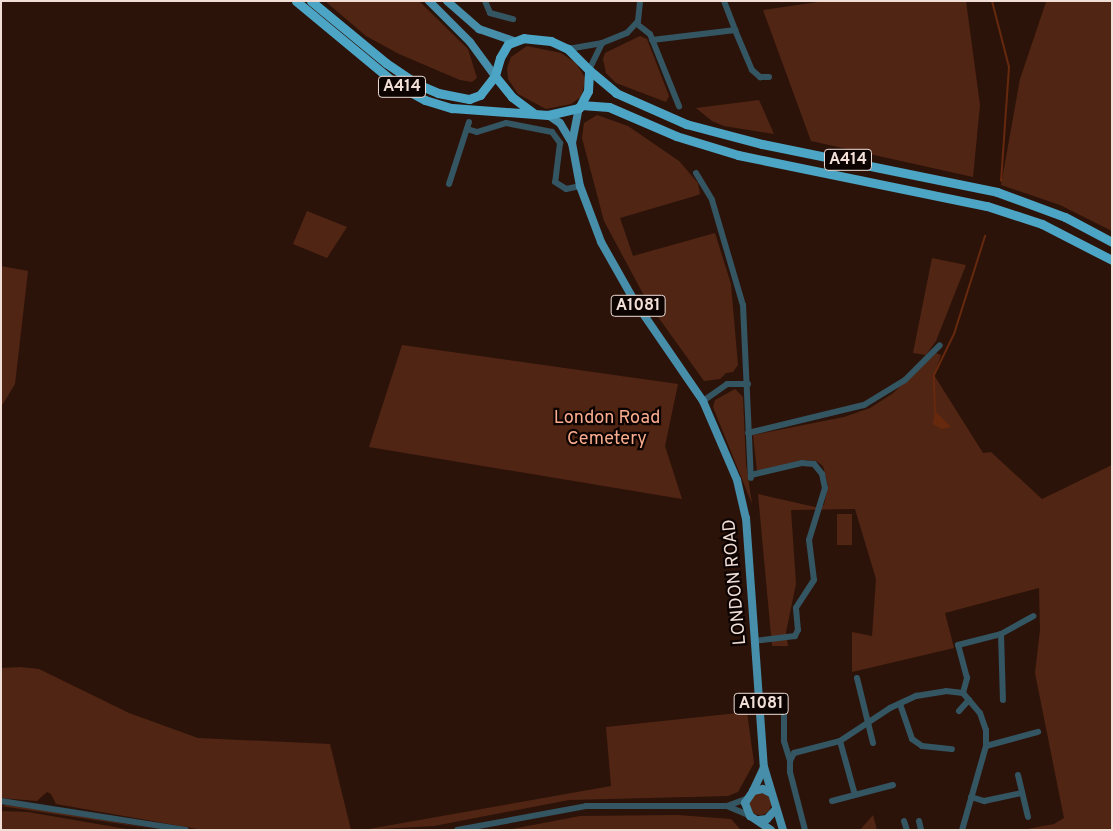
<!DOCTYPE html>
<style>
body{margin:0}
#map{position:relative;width:1113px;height:831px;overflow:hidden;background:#2c130a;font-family:Overpass,sans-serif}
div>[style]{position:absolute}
.green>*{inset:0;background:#512513;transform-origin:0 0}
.round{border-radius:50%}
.water>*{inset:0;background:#67290e}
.stream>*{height:2px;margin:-1px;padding:0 1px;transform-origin:1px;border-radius:1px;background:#67290e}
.minor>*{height:6px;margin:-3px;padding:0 3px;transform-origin:3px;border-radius:3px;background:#345562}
.major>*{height:8px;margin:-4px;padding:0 4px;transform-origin:4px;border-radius:4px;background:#468ea9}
.highway>*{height:9px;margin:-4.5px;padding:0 4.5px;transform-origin:4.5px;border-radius:4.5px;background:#4ca5c5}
span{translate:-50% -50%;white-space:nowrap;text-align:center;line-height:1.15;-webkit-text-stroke:4.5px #0d0402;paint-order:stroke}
.shield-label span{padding:1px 4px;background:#0d0402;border:1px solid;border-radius:4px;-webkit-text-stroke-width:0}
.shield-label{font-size:16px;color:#f0ded7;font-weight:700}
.park-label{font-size:18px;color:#faac8e}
.street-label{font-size:18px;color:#f0ded7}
.frame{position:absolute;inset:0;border:2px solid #f0ded7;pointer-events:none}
</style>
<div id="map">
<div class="green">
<div style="clip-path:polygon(325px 1px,419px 1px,468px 49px,477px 78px,472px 82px,460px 80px,399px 54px,366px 36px)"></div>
<div style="clip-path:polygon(825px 1px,966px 1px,980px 105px,973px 177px,811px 141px,763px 10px)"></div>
<div style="clip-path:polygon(1112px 1px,1112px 231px,1060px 205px,1001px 185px,1020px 79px,1046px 2px)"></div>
<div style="clip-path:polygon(640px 36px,647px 39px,669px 96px,666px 102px,616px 83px,606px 73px,603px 59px,605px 53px)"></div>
<div style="clip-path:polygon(527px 46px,561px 53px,576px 63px,586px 79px,581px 97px,571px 104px,546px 109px,518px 94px,508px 79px,507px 68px,511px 57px)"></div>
<div style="clip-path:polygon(759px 100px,774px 134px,724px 126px,712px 121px,696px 108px)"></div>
<div style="clip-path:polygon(597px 115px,628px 126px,679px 161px,698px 183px,700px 194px,695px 196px,620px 218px,633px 256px,715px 233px,731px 284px,738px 365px,733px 372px,726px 373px,720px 379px,704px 381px,648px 303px,604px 221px,582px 138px,584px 123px)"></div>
<div style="clip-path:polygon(307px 211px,347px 227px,327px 258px,293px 244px)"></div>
<div style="clip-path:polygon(932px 258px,966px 265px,936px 341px,926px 355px,913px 353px)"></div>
<div style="clip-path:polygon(1px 266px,28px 271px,15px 384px,1px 407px)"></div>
<div style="clip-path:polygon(402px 345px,678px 384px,665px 446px,682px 499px,369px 447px)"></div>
<div style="clip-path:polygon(936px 353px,941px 355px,934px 375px,983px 453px,991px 452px,1042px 499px,1112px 465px,1112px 830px,1022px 830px,1054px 824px,1064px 818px,1035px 673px,1040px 630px,1039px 588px,945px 613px,954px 648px,852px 672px,852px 632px,872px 636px,876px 579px,855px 509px,791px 510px,796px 584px,786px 632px,788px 646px,772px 646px,758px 494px,815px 507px,824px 505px,828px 486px,823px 466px,816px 461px,805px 460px,757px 471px,753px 435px,844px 417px,870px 408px,892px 394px)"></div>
<div style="clip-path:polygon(735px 389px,743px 397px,746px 464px,752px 504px,713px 407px,715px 400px)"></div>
<div style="left:837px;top:514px;width:15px;height:31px"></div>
<div style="clip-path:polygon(21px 667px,39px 669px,129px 713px,198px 738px,330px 744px,351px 830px,203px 830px,56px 804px,51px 794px,47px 792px,37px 801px,1px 798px,1px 668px)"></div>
<div style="clip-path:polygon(747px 712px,754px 763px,738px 792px,728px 796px,569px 800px,434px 826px,363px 830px,611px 786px,606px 727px)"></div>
<div class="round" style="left:749px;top:793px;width:22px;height:22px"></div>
<div style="clip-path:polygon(6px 805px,28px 807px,161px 830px,1px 806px)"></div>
<div style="clip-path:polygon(1px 811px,28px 812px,132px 830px,1px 830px)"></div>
<div style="clip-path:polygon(678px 815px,731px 819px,741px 830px,507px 830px,580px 816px)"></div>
<div style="clip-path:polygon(873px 815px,877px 830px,860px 830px)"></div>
</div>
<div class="water">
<div style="clip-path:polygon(935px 411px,951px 427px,942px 429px,933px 424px)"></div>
</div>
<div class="stream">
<div style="left:992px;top:1px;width:68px;rotate:75.6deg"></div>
<div style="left:1009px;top:67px;width:114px;rotate:94deg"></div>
<div style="left:935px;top:411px;width:36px;rotate:-92deg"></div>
<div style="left:934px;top:375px;width:46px;rotate:-64deg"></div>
<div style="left:954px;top:334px;width:103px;rotate:-72.4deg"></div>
</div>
<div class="minor">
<div style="left:485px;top:1px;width:13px;rotate:67deg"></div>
<div style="left:490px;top:13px;width:24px;rotate:15deg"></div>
<div style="left:724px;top:1px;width:31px;rotate:69deg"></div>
<div style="left:637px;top:24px;width:16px;rotate:38deg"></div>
<div style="left:650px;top:34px;width:78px;rotate:68.1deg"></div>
<div style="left:652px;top:40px;width:84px;rotate:-6.9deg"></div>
<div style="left:735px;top:30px;width:43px;rotate:67deg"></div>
<div style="left:752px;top:70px;width:11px;rotate:41deg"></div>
<div style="left:760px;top:77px;width:9px"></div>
<div style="left:568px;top:49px;width:35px;rotate:-10deg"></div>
<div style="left:602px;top:43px;width:27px;rotate:-22deg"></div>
<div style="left:627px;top:33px;width:16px;rotate:-47deg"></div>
<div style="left:638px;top:21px;width:20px;rotate:-84deg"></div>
<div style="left:589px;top:70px;width:30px;rotate:-64deg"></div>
<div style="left:467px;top:129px;width:10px;rotate:17deg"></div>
<div style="left:477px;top:132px;width:30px;rotate:-17deg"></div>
<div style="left:506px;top:123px;width:47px;rotate:11.1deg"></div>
<div style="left:552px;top:132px;width:14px;rotate:54deg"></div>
<div style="left:560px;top:143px;width:39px;rotate:97deg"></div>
<div style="left:555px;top:182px;width:13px;rotate:32deg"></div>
<div style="left:566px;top:189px;width:14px;rotate:-12deg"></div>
<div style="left:696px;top:173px;width:31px;rotate:59deg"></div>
<div style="left:712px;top:200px;width:109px;rotate:73.6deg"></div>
<div style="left:743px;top:305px;width:173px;rotate:87.4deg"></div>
<div style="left:449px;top:184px;width:65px;rotate:-72.1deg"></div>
<div style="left:703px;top:401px;width:29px;rotate:-35deg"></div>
<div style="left:727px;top:384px;width:21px"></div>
<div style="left:748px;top:433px;width:119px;rotate:-13.6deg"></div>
<div style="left:864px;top:405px;width:48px;rotate:-31.4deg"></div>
<div style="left:905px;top:380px;width:49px;rotate:-45deg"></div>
<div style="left:751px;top:475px;width:52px;rotate:-13.2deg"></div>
<div style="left:802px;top:463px;width:12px;rotate:5deg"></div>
<div style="left:814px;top:464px;width:13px;rotate:51deg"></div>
<div style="left:822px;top:474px;width:14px;rotate:78deg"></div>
<div style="left:825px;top:488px;width:54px;rotate:107.1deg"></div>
<div style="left:809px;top:540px;width:40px;rotate:82.9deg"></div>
<div style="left:814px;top:580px;width:33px;rotate:123deg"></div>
<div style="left:796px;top:608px;width:22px;rotate:85deg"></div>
<div style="left:798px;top:630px;width:7px;rotate:117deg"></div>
<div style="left:795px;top:636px;width:38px;rotate:173deg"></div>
<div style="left:1001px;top:634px;width:37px;rotate:-29deg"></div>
<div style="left:857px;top:678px;width:67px;rotate:76.2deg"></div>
<div style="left:963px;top:693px;width:16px;rotate:-75deg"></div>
<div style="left:967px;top:678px;width:34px;rotate:-105deg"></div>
<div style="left:958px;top:645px;width:44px;rotate:-14.3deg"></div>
<div style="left:1001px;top:634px;width:66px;rotate:88.3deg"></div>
<div style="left:784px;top:697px;width:44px;rotate:90deg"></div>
<div style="left:784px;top:741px;width:21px;rotate:73deg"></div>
<div style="left:900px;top:704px;width:37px;rotate:71deg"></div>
<div style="left:912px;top:739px;width:12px;rotate:35deg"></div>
<div style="left:922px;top:746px;width:30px;rotate:6deg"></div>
<div style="left:959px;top:711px;width:15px;rotate:-48deg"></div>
<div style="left:840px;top:741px;width:56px;rotate:74.5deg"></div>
<div style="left:986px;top:746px;width:54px;rotate:-15.1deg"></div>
<div style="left:1018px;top:775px;width:43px;rotate:76.6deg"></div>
<div style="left:971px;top:797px;width:14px;rotate:17deg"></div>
<div style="left:984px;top:801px;width:39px;rotate:-12deg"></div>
<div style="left:1px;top:801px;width:187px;rotate:8.9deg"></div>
<div style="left:832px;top:801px;width:63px;rotate:-14.7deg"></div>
<div style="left:727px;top:806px;width:20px;rotate:-20deg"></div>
<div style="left:904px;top:821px;width:9px;rotate:72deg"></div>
<div style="left:919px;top:821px;width:9px;rotate:77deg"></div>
<div style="left:457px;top:830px;width:131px;rotate:-10.5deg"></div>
<div style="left:586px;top:806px;width:141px"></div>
<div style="left:727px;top:806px;width:25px;rotate:23deg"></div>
<div style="left:805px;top:830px;width:60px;rotate:-104.5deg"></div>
<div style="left:790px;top:772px;width:11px;rotate:-90deg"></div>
<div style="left:790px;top:761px;width:9px;rotate:-63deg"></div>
<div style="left:794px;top:753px;width:48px;rotate:-14.6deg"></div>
<div style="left:840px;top:741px;width:60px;rotate:-33.4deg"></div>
<div style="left:890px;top:708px;width:29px;rotate:-25deg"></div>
<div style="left:916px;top:696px;width:30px;rotate:-9deg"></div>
<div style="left:946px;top:691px;width:17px;rotate:7deg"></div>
<div style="left:963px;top:693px;width:26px;rotate:50deg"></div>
<div style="left:980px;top:713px;width:18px;rotate:71deg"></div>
<div style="left:986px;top:730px;width:16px;rotate:90deg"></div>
<div style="left:986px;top:746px;width:87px;rotate:105.9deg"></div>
</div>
<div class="major">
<div style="left:429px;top:1px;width:58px;rotate:45deg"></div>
<div style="left:470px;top:42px;width:42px;rotate:53.7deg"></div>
<div style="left:447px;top:1px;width:43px;rotate:41.2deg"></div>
<div style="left:479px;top:29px;width:36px;rotate:19deg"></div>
<div style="left:548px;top:115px;width:14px;rotate:34deg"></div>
<div style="left:560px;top:123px;width:23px;rotate:59deg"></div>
<div style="left:572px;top:143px;width:44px;rotate:79.5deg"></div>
<div style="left:580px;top:186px;width:60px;rotate:69.4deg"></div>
<div style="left:601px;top:242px;width:69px;rotate:60.5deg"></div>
<div style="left:635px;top:302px;width:120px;rotate:55.5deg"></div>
<div style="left:703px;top:401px;width:86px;rotate:66.7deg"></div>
<div style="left:737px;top:480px;width:39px;rotate:77deg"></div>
<div style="left:746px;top:518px;width:250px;rotate:85.9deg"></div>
<div style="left:764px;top:767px;width:66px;rotate:73.2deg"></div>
<div style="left:572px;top:143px;width:36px;rotate:-79deg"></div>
<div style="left:753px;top:791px;width:26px;rotate:-65deg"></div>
<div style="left:759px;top:820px;width:8px;rotate:-7deg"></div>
<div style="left:767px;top:819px;width:13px;rotate:-48deg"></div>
<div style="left:771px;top:830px;width:25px;rotate:-146deg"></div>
<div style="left:750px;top:816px;width:14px;rotate:-111deg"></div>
<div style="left:745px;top:803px;width:14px;rotate:-56deg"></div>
<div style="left:753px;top:791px;width:10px;rotate:-11deg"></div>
<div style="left:763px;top:789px;width:9px;rotate:27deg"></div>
</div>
<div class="highway">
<div style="left:296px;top:1px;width:130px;rotate:39.7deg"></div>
<div style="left:396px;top:84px;width:33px;rotate:29deg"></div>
<div style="left:425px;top:100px;width:28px;rotate:17deg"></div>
<div style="left:452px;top:108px;width:96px;rotate:4.2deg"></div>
<div style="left:548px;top:115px;width:32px;rotate:-13deg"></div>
<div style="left:579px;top:108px;width:19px;rotate:-62deg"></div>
<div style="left:588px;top:91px;width:21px;rotate:-87deg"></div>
<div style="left:589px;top:70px;width:30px;rotate:-135deg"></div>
<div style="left:568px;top:49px;width:19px;rotate:-155deg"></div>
<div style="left:551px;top:41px;width:27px;rotate:-174deg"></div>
<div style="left:524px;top:38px;width:17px;rotate:159deg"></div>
<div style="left:508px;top:44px;width:16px;rotate:120deg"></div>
<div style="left:500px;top:58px;width:19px;rotate:106deg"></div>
<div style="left:495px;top:76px;width:27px;rotate:51deg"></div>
<div style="left:512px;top:97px;width:26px;rotate:37deg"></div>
<div style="left:311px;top:1px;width:97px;rotate:39.6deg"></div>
<div style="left:386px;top:63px;width:37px;rotate:34deg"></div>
<div style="left:417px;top:84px;width:23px;rotate:23deg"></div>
<div style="left:438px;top:93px;width:32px;rotate:11deg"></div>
<div style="left:469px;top:99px;width:12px;rotate:-20deg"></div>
<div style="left:480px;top:95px;width:24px;rotate:-52deg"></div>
<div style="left:589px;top:70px;width:35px;rotate:40deg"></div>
<div style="left:616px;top:93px;width:77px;rotate:23.9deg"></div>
<div style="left:686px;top:124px;width:79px;rotate:14.7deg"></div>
<div style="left:762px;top:144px;width:240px;rotate:11.5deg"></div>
<div style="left:997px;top:192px;width:72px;rotate:20.2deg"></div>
<div style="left:1065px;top:217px;width:53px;rotate:28deg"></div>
<div style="left:581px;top:105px;width:28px;rotate:4deg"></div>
<div style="left:609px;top:107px;width:73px;rotate:23.4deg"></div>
<div style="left:676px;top:136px;width:65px;rotate:17deg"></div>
<div style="left:738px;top:155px;width:254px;rotate:11.6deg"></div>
<div style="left:987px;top:206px;width:58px;rotate:18.1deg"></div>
<div style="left:1042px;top:224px;width:79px;rotate:27.2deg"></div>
</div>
<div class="shield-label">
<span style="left:402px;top:87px">A414</span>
<span style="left:848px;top:160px">A414</span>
<span style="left:638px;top:306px">A1081</span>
<span style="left:761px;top:704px">A1081</span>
</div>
<div class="park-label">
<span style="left:607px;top:430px">London Road<br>Cemetery</span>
</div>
<div class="street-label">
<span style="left:736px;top:582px;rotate:-95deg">LONDON ROAD</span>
</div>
<div class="frame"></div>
</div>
